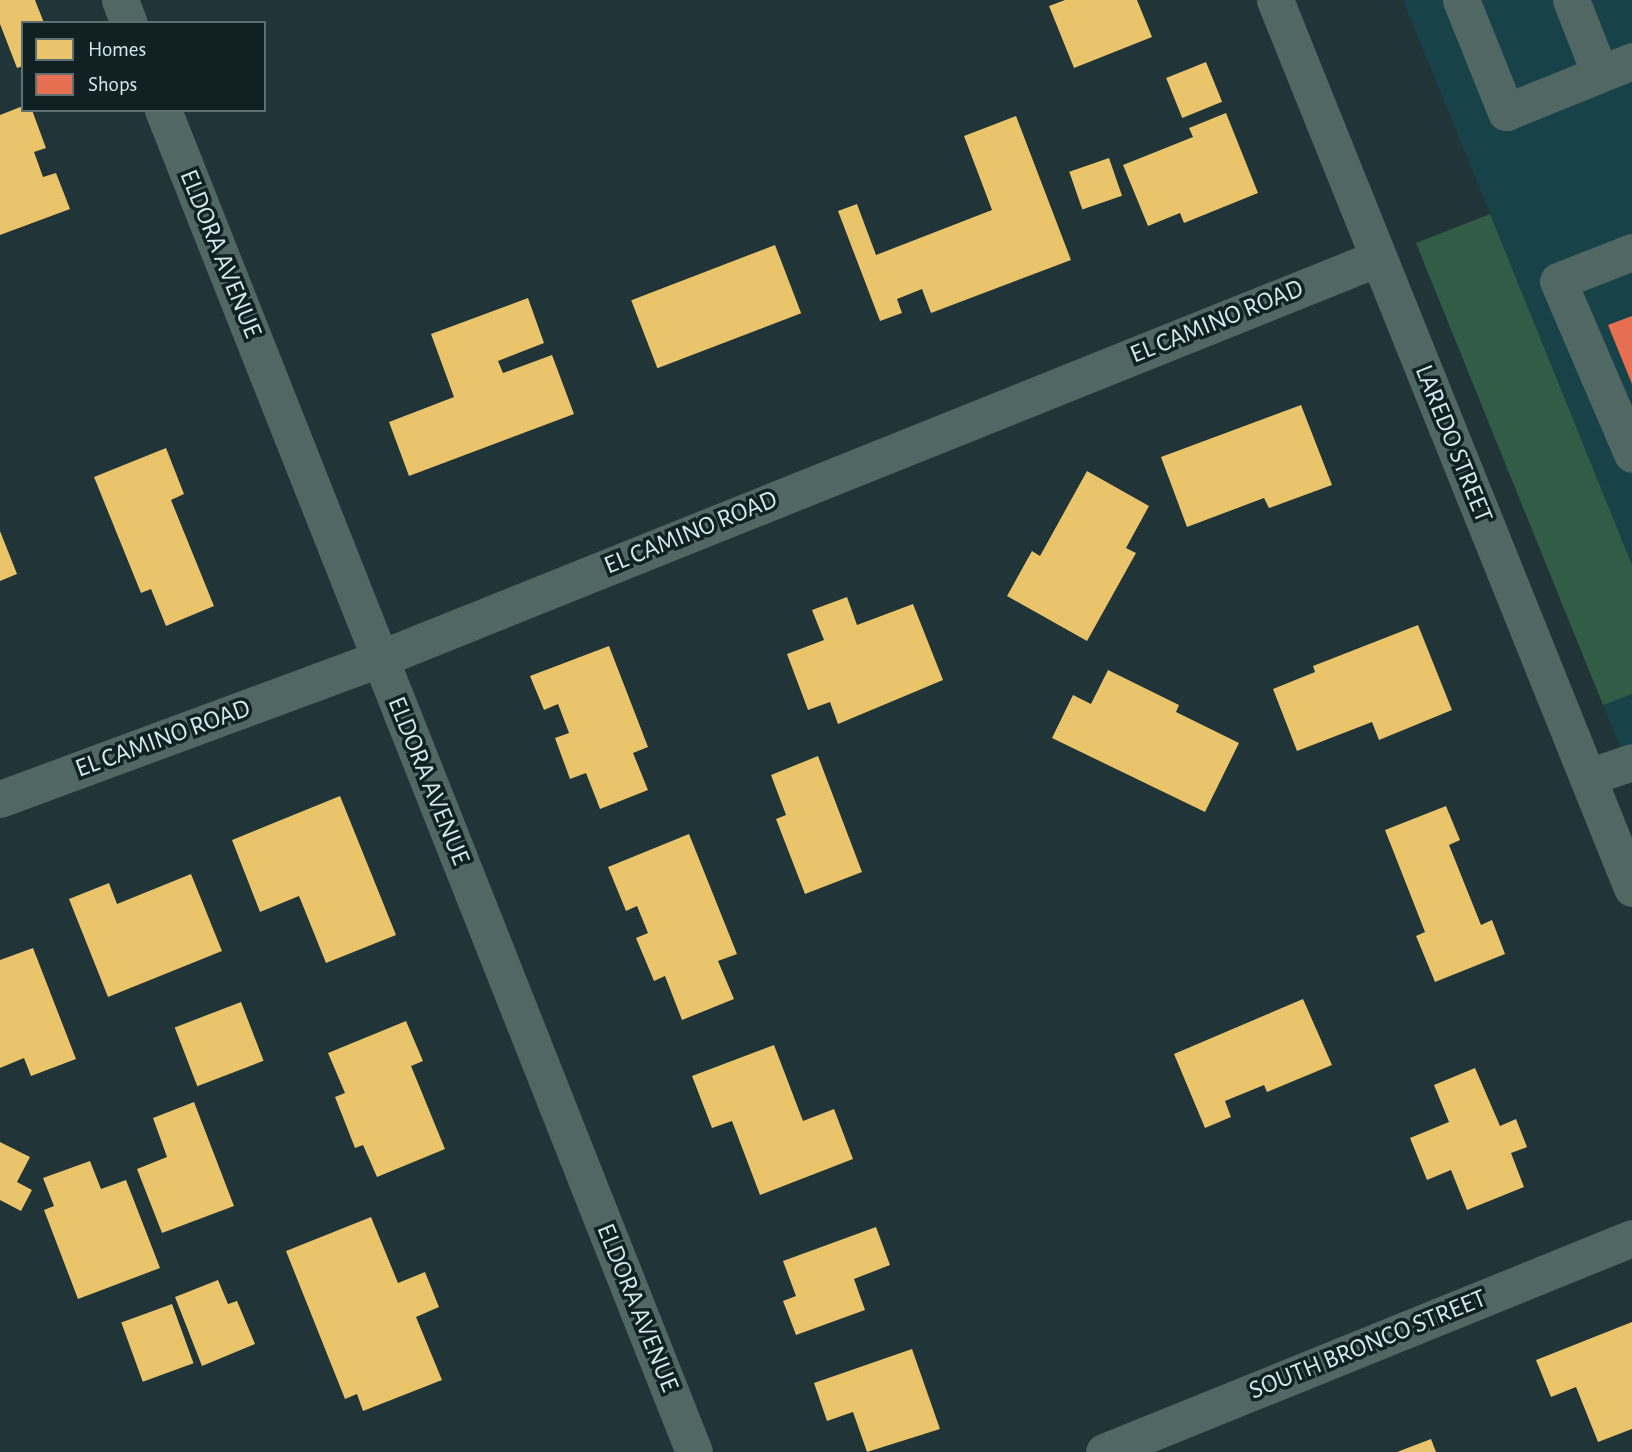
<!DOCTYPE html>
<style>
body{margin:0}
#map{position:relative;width:1632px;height:1452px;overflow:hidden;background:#213437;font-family:"Alegreya Sans",sans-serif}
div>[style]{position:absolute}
.built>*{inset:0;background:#174348}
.green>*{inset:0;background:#315d47}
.homes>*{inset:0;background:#e9c46a;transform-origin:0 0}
.shops>*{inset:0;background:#e76f51}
.minor>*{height:37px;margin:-18.5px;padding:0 18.5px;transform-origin:18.5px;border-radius:18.5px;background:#506764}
span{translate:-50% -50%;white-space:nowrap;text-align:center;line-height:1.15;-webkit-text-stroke:7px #112022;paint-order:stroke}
.street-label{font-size:26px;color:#d4e7ea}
.legend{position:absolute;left:21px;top:21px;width:245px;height:91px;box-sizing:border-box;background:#112022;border:2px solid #5f7072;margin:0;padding:9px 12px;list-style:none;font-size:21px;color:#d4e7ea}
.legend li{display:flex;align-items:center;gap:14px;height:35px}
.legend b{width:35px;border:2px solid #5f7072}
</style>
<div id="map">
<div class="built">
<div style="clip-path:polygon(1403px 0,1632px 0,1632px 565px,1490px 214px)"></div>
<div style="clip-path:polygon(1632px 694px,1632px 776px,1603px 705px)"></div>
</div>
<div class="green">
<div style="clip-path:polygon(1490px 214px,1632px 565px,1632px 694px,1603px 705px,1416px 243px)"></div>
</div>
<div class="homes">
<div style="clip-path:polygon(0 0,35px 0,44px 23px,23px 23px,23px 66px,17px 68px,0 24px)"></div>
<div style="clip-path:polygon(1065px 0,1137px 0,1152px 37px,1074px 68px,1049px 6px)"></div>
<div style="left:1206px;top:62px;width:43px;height:43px;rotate:68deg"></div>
<div style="clip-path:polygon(23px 106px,23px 110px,32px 110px,46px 148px,34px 152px,43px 177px,56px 173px,70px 209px,0 235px,0 115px)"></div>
<div style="clip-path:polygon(1226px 113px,1258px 193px,1184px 223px,1180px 213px,1148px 226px,1123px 165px,1193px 137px,1189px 128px)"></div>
<div style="clip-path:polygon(1016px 116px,1071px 260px,931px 313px,922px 289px,897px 299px,902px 313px,880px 321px,838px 211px,857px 204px,876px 255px,992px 210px,964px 136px)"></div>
<div style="left:1109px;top:158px;width:40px;height:42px;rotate:71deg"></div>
<div style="left:775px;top:245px;width:73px;height:154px;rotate:69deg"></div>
<div style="clip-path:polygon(528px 298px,544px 343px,498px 361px,503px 373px,552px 355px,574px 414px,409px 476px,389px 422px,454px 397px,431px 334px)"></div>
<div style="clip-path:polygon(1301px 405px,1332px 485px,1269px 508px,1264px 498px,1187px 527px,1161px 457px)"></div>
<div style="clip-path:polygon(166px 448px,184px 494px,171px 500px,214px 606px,166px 626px,151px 589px,141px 593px,94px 477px)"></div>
<div style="clip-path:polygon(1087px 471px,1149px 506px,1126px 548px,1136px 553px,1087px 641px,1007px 596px,1032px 551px,1040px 556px)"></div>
<div style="clip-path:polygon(0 531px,17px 574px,0 581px)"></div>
<div style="clip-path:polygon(847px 597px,857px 625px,913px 604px,943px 680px,838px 724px,830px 702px,808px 710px,787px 654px,824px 640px,812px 610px)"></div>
<div style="clip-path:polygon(1418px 625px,1452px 710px,1379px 740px,1372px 722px,1297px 751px,1273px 689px,1315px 672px,1313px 666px)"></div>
<div style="clip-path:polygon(609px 646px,648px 747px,633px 753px,648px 790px,600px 809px,586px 773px,570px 779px,555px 738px,569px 733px,558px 704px,544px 710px,530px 676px)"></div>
<div style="clip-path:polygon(1108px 670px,1179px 705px,1176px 712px,1239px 743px,1205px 812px,1052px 738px,1073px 695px,1091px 704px)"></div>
<div style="clip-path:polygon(818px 756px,862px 872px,805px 894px,776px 819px,786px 815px,771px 775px)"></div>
<div style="clip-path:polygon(340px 796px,396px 935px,326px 963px,299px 896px,260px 912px,232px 840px)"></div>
<div style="clip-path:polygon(1446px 806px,1460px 840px,1449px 845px,1481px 925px,1492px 920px,1505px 954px,1435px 982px,1416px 936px,1425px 932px,1385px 830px)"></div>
<div style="clip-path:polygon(689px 834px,737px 954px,718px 961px,734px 999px,682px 1020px,665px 976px,654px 981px,636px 938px,648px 933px,637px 906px,626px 911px,608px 867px)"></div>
<div style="clip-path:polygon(191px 874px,222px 951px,108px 997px,69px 899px,109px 883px,117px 904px)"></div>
<div style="clip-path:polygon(33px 948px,76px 1059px,31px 1076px,24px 1058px,0 1068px,0 960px)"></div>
<div style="clip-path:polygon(1303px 999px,1332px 1065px,1267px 1092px,1264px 1085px,1225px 1101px,1231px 1117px,1205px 1128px,1174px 1054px)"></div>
<div style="left:241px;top:1002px;width:63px;height:71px;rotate:69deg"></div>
<div style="clip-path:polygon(406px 1021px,423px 1061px,411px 1066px,445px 1149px,377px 1177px,363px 1145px,355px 1148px,335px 1097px,345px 1093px,328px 1053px)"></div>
<div style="clip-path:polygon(774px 1045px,803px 1121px,834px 1109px,853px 1159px,760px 1195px,732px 1121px,712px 1128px,692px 1076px)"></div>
<div style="clip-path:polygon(1475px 1068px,1500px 1126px,1516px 1119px,1527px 1147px,1511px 1153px,1524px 1187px,1467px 1210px,1451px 1170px,1427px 1180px,1410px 1138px,1449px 1122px,1434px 1085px)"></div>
<div style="clip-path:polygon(194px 1102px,234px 1206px,162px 1233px,137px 1169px,167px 1157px,153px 1118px)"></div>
<div style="clip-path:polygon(0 1142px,30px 1157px,17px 1182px,32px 1190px,21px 1211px,0 1200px)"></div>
<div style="clip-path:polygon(90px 1161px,101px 1189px,126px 1180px,160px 1268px,78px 1299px,44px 1210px,54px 1206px,43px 1178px)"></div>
<div style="clip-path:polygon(371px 1217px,398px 1283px,425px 1272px,439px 1307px,416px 1317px,442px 1380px,363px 1411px,357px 1394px,345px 1399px,286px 1251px)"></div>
<div style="clip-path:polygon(876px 1227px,890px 1265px,854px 1279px,865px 1310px,796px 1335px,783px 1301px,796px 1296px,783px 1261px)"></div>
<div style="clip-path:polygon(218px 1280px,228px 1304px,237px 1301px,255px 1344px,202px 1366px,175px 1297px)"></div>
<div style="left:172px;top:1304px;width:63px;height:54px;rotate:70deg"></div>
<div style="clip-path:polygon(1632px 1322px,1632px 1429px,1598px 1442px,1576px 1387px,1551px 1397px,1536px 1360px)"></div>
<div style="clip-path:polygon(912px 1349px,940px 1429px,867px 1452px,853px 1412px,827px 1421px,814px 1383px)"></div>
<div style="clip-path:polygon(1431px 1439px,1436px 1452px,1397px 1452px)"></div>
</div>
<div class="shops">
<div style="clip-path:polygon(1632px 316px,1632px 384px,1608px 325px)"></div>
</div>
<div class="minor">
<div style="left:120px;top:0;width:25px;rotate:69deg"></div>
<div style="left:1275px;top:0;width:957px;rotate:68.1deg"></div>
<div style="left:1461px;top:0;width:121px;rotate:68.1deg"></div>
<div style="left:1506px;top:112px;width:136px;rotate:-22deg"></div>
<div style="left:1571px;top:0;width:79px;rotate:68.6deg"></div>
<div style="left:163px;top:110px;width:1443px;rotate:68.41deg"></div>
<div style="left:1632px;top:252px;width:79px;rotate:158.6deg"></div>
<div style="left:1558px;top:281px;width:188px;rotate:66.8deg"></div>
<div style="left:1588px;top:777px;width:46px;rotate:-18.8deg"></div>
<div style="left:0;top:799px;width:404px;rotate:-20.3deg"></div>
<div style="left:379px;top:659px;width:1076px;rotate:-21.87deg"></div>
<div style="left:1104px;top:1452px;width:570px;rotate:-22.06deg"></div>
</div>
<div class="street-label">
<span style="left:220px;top:254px;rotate:68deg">ELDORA AVENUE</span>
<span style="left:1217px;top:322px;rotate:-22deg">EL CAMINO ROAD</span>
<span style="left:1453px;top:444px;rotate:68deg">LAREDO STREET</span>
<span style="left:691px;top:533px;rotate:-22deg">EL CAMINO ROAD</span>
<span style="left:163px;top:739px;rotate:-20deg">EL CAMINO ROAD</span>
<span style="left:428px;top:781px;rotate:68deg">ELDORA AVENUE</span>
<span style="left:637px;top:1308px;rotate:68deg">ELDORA AVENUE</span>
<span style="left:1368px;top:1345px;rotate:-22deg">SOUTH BRONCO STREET</span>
</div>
<ul class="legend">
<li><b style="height:19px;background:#e9c46a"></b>Homes</li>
<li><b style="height:19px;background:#e76f51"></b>Shops</li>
</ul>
</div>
